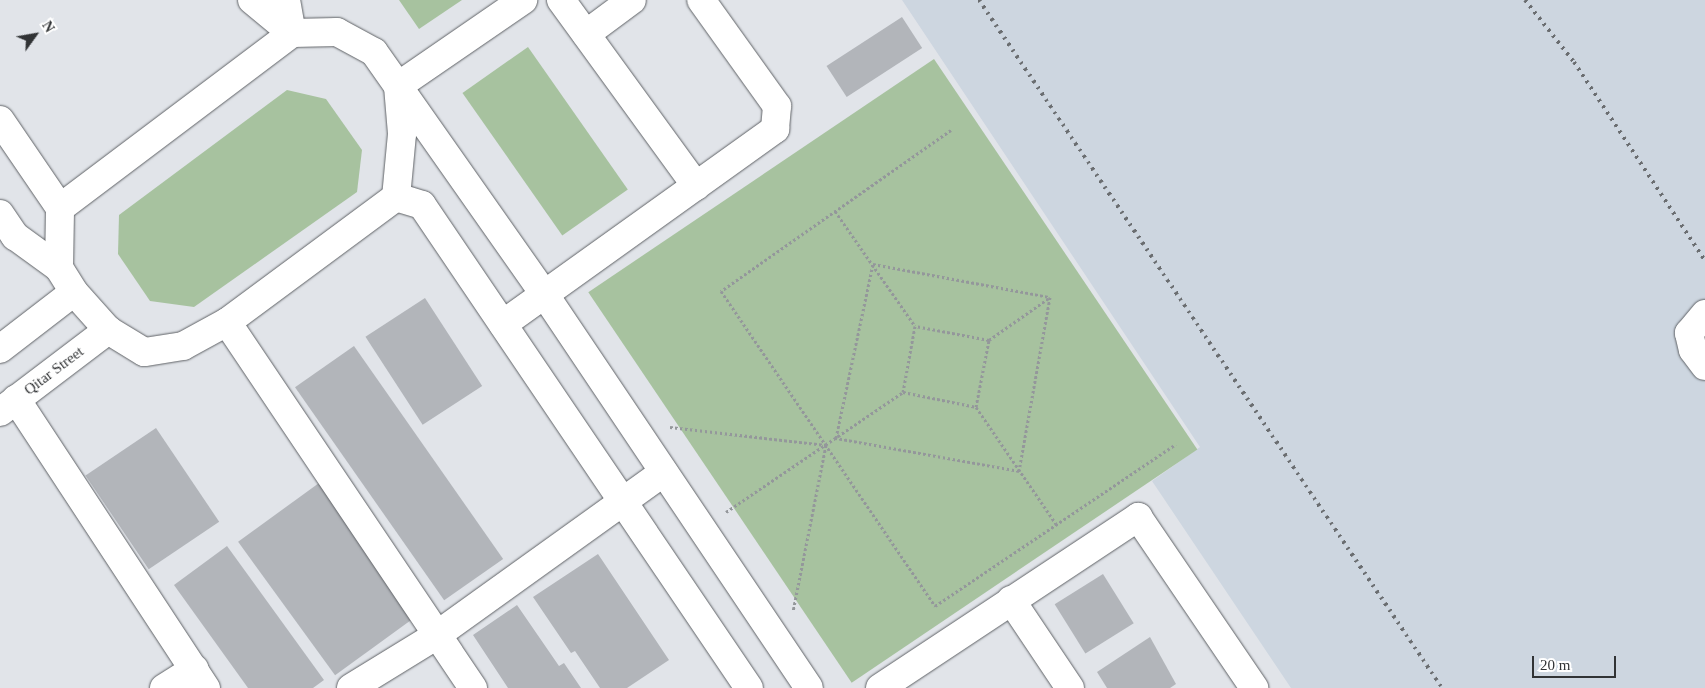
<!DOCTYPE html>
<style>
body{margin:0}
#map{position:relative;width:1705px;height:688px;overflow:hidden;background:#e1e4e9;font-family:Georgia,serif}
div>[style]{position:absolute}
.built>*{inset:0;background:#cdd6e0}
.green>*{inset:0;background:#a7c29f;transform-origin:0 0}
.building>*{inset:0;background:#b2b5ba;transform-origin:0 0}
.path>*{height:3px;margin-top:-1.5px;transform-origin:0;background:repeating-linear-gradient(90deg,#94979b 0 2.5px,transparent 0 5px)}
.roads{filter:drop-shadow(0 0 1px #5f6266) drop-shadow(0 0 1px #5f6266)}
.street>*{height:28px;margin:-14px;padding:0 14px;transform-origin:14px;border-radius:14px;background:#fff}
.secondary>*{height:28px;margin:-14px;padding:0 14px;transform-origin:14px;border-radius:14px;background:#fff}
.rail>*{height:4px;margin-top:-2px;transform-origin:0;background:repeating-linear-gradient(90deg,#6a6d70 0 2.5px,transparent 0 7.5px)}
span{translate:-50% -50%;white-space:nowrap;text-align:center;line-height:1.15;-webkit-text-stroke:4px #fff;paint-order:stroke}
.street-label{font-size:15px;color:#313335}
.north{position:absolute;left:10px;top:10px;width:50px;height:50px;-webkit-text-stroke:4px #fff;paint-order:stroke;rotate:58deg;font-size:14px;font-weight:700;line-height:20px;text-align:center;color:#313335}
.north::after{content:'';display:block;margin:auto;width:18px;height:22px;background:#313335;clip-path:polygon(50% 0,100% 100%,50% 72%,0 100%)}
.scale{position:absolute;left:1532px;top:656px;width:84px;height:22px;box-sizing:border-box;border:2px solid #313335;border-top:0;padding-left:6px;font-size:15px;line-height:18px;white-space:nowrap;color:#313335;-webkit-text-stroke:4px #fff;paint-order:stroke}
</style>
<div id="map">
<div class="built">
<div style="clip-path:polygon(902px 0,1705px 0,1705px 314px,1679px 332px,1705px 372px,1705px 688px,1291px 688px,1152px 481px,1200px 447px)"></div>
</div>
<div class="green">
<div style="clip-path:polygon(399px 0,462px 0,419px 29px)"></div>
<div style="left:528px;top:47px;width:174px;height:80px;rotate:55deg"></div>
<div style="left:934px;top:59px;width:471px;height:417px;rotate:56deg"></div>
<div style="clip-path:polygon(287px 90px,326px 99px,362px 150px,357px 192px,194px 307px,150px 301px,118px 254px,119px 215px)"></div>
</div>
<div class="building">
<div style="left:902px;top:17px;width:37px;height:90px;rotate:57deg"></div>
<div style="left:425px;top:298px;width:105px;height:71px;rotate:57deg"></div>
<div style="left:354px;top:346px;width:260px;height:72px;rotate:55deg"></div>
<div style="left:156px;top:428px;width:113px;height:85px;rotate:56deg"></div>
<div style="left:319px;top:483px;width:165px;height:100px;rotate:54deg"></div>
<div style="clip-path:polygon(227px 546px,324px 680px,313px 688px,248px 688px,174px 585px)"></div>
<div style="clip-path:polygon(598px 554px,669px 660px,627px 688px,600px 688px,575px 651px,571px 653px,533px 597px)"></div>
<div style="left:1103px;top:574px;width:58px;height:57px;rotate:58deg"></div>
<div style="clip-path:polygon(517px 605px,559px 666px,564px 663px,581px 688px,508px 688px,473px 635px)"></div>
<div style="clip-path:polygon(1150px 637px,1176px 684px,1170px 688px,1107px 688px,1097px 672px)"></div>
</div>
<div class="path">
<div style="left:951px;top:130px;width:281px;rotate:145deg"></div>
<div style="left:721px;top:291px;width:381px;rotate:55.8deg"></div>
<div style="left:935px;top:606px;width:290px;rotate:-33.9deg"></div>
<div style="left:835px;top:211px;width:140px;rotate:55.2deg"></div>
<div style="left:873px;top:264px;width:180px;rotate:10.6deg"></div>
<div style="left:1050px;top:297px;width:177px;rotate:100.1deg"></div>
<div style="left:1019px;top:471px;width:186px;rotate:-169.8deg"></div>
<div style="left:836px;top:438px;width:178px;rotate:-78deg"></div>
<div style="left:989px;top:340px;width:75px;rotate:-169.3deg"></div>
<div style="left:915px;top:326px;width:67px;rotate:100.3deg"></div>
<div style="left:903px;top:392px;width:75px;rotate:11.6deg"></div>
<div style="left:976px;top:407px;width:68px;rotate:-79deg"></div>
<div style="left:989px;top:340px;width:73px;rotate:-35deg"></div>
<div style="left:976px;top:407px;width:142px;rotate:55.6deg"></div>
<div style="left:670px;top:427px;width:157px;rotate:6.6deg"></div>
<div style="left:826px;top:445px;width:169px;rotate:101.2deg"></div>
<div style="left:726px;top:512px;width:214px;rotate:-34.1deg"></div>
</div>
<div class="roads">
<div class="street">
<div style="left:252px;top:0;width:52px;rotate:39.5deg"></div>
<div style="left:286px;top:0;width:34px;rotate:80deg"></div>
<div style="left:561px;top:0;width:230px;rotate:54deg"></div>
<div style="left:586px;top:34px;width:57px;rotate:-36.5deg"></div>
<div style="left:398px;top:86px;width:152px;rotate:-34.5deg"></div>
<div style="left:1705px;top:314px;width:25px;rotate:130deg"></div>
<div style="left:1689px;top:333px;width:17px;rotate:77deg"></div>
<div style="left:1693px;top:350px;width:20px;rotate:53deg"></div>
<div style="left:227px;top:322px;width:441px;rotate:56.1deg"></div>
<div style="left:503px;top:324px;width:335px;rotate:-35.6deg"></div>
<div style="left:775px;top:129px;width:23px;rotate:-85deg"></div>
<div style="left:777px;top:106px;width:130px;rotate:-125.6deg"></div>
<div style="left:16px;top:399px;width:346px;rotate:56.7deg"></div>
<div style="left:1011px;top:600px;width:106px;rotate:56.2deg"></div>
<div style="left:164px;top:688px;width:36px;rotate:-32deg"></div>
<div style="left:351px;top:688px;width:101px;rotate:-31.6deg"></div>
<div style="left:437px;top:635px;width:279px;rotate:-35.7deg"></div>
<div style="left:880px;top:688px;width:310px;rotate:-33.5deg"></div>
<div style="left:1138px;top:517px;width:207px;rotate:55.8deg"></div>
</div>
<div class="secondary">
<div style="left:398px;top:86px;width:48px;rotate:85.2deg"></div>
<div style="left:402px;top:134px;width:63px;rotate:95.4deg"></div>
<div style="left:396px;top:197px;width:210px;rotate:143.5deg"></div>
<div style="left:227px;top:322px;width:50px;rotate:151.4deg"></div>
<div style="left:183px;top:346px;width:39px;rotate:171deg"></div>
<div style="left:144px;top:352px;width:42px;rotate:-148.6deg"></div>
<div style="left:108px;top:330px;width:51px;rotate:-131.8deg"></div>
<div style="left:74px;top:292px;width:28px;rotate:-122deg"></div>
<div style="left:59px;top:268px;width:60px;rotate:-89deg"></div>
<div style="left:60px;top:208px;width:291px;rotate:-37deg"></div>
<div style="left:292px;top:33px;width:45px;rotate:-1.3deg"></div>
<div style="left:337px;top:32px;width:42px;rotate:28.4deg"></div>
<div style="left:374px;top:52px;width:42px;rotate:54.8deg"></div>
<div style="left:398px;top:86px;width:256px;rotate:54.9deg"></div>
<div style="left:545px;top:295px;width:473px;rotate:56.1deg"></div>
<div style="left:0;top:120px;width:107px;rotate:55.7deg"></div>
<div style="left:396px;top:197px;width:27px;rotate:17deg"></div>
<div style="left:422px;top:205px;width:583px;rotate:55.9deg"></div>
<div style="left:0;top:214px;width:27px;rotate:56deg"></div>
<div style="left:15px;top:236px;width:54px;rotate:36deg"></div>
<div style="left:0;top:349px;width:93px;rotate:-37.6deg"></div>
<div style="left:0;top:412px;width:136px;rotate:-37.2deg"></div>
</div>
</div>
<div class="rail">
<div style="left:979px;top:0;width:829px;rotate:56.06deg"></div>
<div style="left:1525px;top:0;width:79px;rotate:51.7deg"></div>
<div style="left:1574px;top:62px;width:238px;rotate:56.6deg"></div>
</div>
<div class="street-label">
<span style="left:54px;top:371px;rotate:-37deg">Qitar Street</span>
</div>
<div class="north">N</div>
<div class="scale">20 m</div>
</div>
